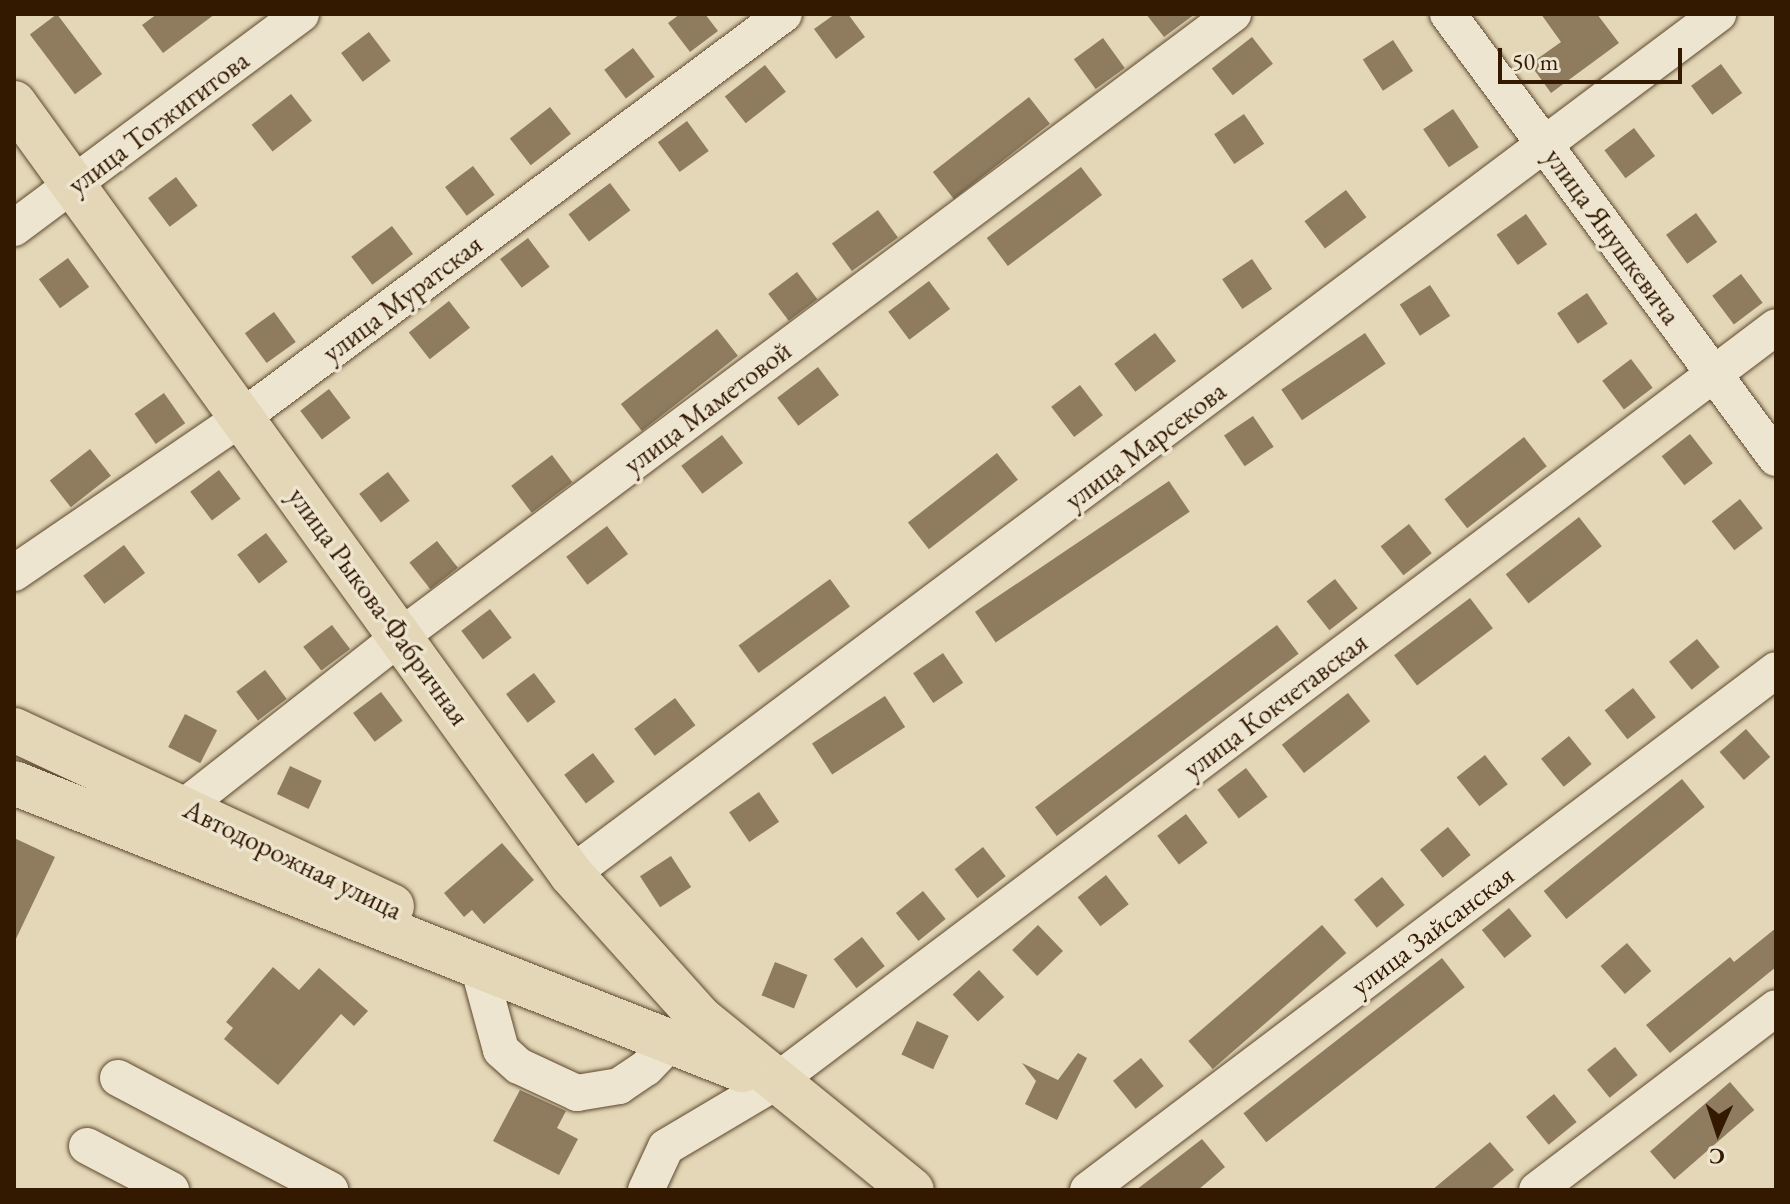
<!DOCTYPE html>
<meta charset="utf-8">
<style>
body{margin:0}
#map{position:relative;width:1790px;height:1204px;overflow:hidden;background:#e3d7b7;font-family:"EB Garamond",serif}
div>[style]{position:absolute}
.building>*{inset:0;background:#8f7c5f;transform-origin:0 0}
.roads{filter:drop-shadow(0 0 2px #5f482e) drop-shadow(0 0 2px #5f482e)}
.minor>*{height:36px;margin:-18px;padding:0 18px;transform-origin:18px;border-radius:18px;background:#ede5d0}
.major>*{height:44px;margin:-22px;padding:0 22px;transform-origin:22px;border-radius:22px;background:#e3d7b7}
span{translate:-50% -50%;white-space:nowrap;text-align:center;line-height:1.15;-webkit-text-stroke:7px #ede5d0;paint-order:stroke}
.street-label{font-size:28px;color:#331900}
.frame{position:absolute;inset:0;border:16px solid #331900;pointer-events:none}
.north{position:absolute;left:1678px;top:1092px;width:80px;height:80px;-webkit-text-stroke:6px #ede5d0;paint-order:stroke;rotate:183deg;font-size:22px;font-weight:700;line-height:32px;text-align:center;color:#331900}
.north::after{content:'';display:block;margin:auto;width:28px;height:36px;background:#331900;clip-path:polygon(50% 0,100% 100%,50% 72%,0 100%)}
.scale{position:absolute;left:1498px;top:48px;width:184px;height:36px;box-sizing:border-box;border:4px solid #331900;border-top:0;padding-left:10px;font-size:24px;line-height:28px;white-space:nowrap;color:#331900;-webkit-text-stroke:6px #ede5d0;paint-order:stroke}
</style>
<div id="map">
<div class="building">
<div style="left:57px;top:14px;width:75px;height:34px;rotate:53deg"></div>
<div style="clip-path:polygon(157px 14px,215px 14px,163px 53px,142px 25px)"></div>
<div style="clip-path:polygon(680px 14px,705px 14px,718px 31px,690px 52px,668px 23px)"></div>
<div style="clip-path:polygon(835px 14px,848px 14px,865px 37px,836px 59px,814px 29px)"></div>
<div style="clip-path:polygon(1146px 14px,1195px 14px,1164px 37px)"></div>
<div style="clip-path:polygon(1541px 14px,1597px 14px,1619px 43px,1551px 93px,1530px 64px,1561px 42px)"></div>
<div style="left:369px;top:32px;width:36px;height:35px;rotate:53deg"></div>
<div style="left:1252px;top:37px;width:34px;height:51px;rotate:52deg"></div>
<div style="left:1103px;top:38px;width:37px;height:36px;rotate:54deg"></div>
<div style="left:1393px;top:40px;width:37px;height:36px;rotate:57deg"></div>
<div style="left:633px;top:48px;width:36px;height:36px;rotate:53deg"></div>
<div style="left:1721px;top:64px;width:36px;height:37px;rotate:54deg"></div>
<div style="left:765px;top:65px;width:34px;height:51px;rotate:52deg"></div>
<div style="left:291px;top:94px;width:34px;height:50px;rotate:52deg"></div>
<div style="left:1029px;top:97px;width:34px;height:122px;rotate:52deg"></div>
<div style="left:550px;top:107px;width:34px;height:51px;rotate:52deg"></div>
<div style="left:1453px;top:109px;width:46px;height:36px;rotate:56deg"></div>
<div style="left:1244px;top:114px;width:36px;height:36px;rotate:56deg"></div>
<div style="left:687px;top:121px;width:37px;height:36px;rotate:54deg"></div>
<div style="left:1634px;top:128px;width:35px;height:37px;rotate:53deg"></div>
<div style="left:473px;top:166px;width:36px;height:35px;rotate:53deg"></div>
<div style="left:1081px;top:167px;width:35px;height:118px;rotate:53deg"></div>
<div style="left:176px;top:177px;width:36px;height:35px;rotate:53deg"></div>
<div style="left:610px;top:183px;width:34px;height:52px;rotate:53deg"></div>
<div style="left:1346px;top:190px;width:34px;height:52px;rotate:53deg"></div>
<div style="left:878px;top:210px;width:34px;height:57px;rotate:54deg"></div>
<div style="left:1696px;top:213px;width:36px;height:37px;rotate:54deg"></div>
<div style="left:1526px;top:214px;width:37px;height:36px;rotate:55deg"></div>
<div style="left:392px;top:226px;width:35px;height:51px;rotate:53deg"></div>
<div style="left:528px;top:238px;width:36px;height:35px;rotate:53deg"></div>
<div style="left:68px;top:258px;width:36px;height:36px;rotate:54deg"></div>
<div style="left:1252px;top:259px;width:36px;height:36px;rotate:56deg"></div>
<div style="left:797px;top:272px;width:34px;height:36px;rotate:53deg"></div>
<div style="left:1741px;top:274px;width:36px;height:36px;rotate:53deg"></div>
<div style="left:929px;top:281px;width:35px;height:51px;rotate:53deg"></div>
<div style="left:1430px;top:285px;width:37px;height:36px;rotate:57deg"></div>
<div style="left:1587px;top:293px;width:37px;height:36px;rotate:56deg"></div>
<div style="left:449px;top:301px;width:34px;height:51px;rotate:52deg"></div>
<div style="left:274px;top:312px;width:37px;height:36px;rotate:54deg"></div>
<div style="left:717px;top:329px;width:34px;height:122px;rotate:52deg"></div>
<div style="left:1155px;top:333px;width:35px;height:51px;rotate:53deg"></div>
<div style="left:1365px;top:333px;width:37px;height:101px;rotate:56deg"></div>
<div style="left:1631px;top:359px;width:36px;height:36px;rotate:53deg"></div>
<div style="left:818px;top:367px;width:35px;height:51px;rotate:53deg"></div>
<div style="left:1080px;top:385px;width:38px;height:36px;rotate:53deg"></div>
<div style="left:329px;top:389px;width:36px;height:36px;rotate:53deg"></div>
<div style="left:164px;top:393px;width:37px;height:36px;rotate:55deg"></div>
<div style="left:1253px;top:416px;width:37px;height:35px;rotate:56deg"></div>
<div style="left:1690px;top:434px;width:37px;height:36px;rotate:52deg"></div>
<div style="left:722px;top:435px;width:35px;height:51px;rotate:53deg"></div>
<div style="left:1524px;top:437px;width:37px;height:101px;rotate:52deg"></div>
<div style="left:90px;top:449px;width:34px;height:51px;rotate:52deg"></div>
<div style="left:997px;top:453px;width:34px;height:113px;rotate:52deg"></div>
<div style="left:552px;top:455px;width:34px;height:51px;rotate:53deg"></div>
<div style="left:219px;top:470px;width:36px;height:36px;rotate:53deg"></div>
<div style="left:388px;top:472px;width:36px;height:36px;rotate:53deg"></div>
<div style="left:1169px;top:481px;width:37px;height:234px;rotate:56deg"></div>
<div style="left:1740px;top:499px;width:37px;height:36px;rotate:52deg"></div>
<div style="left:1579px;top:517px;width:37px;height:93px;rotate:52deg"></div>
<div style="left:1409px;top:524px;width:37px;height:36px;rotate:52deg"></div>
<div style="left:607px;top:526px;width:35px;height:51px;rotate:53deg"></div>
<div style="left:266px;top:533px;width:36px;height:36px;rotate:53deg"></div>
<div style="left:437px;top:541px;width:34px;height:35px;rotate:52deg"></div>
<div style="left:124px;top:545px;width:35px;height:51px;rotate:53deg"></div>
<div style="left:830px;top:579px;width:34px;height:113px;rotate:54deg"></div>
<div style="left:1335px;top:579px;width:37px;height:36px;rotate:52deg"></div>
<div style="left:1470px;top:598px;width:38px;height:95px;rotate:53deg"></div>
<div style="left:490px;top:609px;width:36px;height:36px;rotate:53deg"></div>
<div style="left:332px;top:625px;width:30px;height:36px;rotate:53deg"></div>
<div style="left:1277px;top:625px;width:36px;height:303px;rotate:53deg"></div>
<div style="left:1697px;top:639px;width:36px;height:36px;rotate:51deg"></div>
<div style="left:943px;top:653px;width:36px;height:36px;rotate:56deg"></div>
<div style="left:265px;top:670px;width:36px;height:36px;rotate:53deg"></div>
<div style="left:534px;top:673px;width:36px;height:35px;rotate:53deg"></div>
<div style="left:1633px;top:688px;width:37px;height:36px;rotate:52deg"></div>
<div style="left:381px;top:692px;width:36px;height:35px;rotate:53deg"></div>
<div style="left:1348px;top:693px;width:36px;height:84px;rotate:52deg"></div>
<div style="left:885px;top:696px;width:37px;height:87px;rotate:57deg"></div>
<div style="left:675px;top:698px;width:34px;height:51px;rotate:53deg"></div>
<div style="left:185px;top:714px;width:36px;height:37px;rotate:27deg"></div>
<div style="left:1746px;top:729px;width:37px;height:35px;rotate:49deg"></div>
<div style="left:1569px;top:736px;width:36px;height:36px;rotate:51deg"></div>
<div style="left:593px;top:753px;width:36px;height:36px;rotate:53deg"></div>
<div style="left:1485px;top:755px;width:37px;height:36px;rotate:52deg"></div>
<div style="left:290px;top:766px;width:35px;height:31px;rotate:25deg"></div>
<div style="left:1246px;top:768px;width:36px;height:36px;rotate:53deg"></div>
<div style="left:1682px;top:779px;width:36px;height:178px;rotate:51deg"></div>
<div style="left:759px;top:792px;width:36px;height:36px;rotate:56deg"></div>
<div style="left:1186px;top:814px;width:36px;height:36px;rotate:53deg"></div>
<div style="left:1448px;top:827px;width:36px;height:36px;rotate:51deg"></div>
<div style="clip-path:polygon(14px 838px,55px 857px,14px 943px)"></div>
<div style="clip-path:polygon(502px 843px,534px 880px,484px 924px,472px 910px,464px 917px,444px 893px)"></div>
<div style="left:983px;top:847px;width:37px;height:36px;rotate:52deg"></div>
<div style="left:671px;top:856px;width:37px;height:37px;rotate:57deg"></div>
<div style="left:1106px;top:875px;width:37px;height:36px;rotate:52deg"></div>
<div style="left:1382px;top:877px;width:36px;height:36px;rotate:51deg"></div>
<div style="left:923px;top:891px;width:36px;height:35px;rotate:51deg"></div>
<div style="left:1509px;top:908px;width:36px;height:35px;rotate:51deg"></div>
<div style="left:1038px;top:925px;width:36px;height:36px;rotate:46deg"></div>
<div style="left:1322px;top:925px;width:37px;height:177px;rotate:49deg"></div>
<div style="clip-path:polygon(1776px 928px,1776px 967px,1670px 1053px,1646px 1025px,1730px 957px,1734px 962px)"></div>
<div style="left:862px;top:937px;width:37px;height:36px;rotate:52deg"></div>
<div style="left:1627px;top:943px;width:37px;height:35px;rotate:49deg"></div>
<div style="left:1442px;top:958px;width:37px;height:252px;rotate:52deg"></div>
<div style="left:775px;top:962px;width:35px;height:36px;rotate:22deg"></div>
<div style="clip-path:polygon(273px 967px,299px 990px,319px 968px,368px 1011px,354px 1026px,341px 1014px,278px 1085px,224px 1039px,233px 1028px,226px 1022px)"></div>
<div style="left:979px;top:970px;width:37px;height:36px;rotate:47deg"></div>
<div style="left:917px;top:1021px;width:35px;height:37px;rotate:25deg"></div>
<div style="left:1615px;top:1047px;width:36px;height:36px;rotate:51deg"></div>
<div style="clip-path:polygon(1078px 1053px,1087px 1058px,1057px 1120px,1025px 1104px,1036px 1081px,1022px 1063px,1058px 1080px)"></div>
<div style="left:1141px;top:1058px;width:36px;height:36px;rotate:51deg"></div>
<div style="left:1730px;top:1082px;width:37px;height:106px;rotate:49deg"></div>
<div style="clip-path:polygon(520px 1090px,566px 1111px,557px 1128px,578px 1139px,559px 1175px,493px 1141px)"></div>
<div style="left:1554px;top:1094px;width:36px;height:36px;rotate:51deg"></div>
<div style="clip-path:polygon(1202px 1139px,1225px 1167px,1198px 1190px,1136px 1190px)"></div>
<div style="clip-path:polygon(1490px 1142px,1514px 1170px,1490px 1190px,1432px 1190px)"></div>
</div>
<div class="roads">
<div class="minor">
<div style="left:1448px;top:14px;width:552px;rotate:53.55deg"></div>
<div style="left:14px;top:228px;width:358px;rotate:-36.7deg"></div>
<div style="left:14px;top:573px;width:278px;rotate:-34.3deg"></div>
<div style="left:244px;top:416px;width:673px;rotate:-36.67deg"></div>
<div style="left:185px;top:806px;width:275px;rotate:-38.2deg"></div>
<div style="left:401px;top:636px;width:1039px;rotate:-36.78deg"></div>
<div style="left:571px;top:874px;width:1434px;rotate:-36.86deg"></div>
<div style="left:479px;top:969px;width:84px;rotate:74.8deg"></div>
<div style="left:501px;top:1050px;width:24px;rotate:42deg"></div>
<div style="left:519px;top:1066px;width:64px;rotate:25deg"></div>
<div style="left:577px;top:1093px;width:43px;rotate:-9.5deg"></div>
<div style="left:619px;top:1086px;width:32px;rotate:-34deg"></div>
<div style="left:646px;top:1068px;width:36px;rotate:-46deg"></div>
<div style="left:118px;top:1078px;width:240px;rotate:27.8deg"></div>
<div style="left:87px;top:1146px;width:95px;rotate:27.6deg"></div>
<div style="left:646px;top:1190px;width:47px;rotate:-65.1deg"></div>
<div style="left:666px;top:1147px;width:126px;rotate:-30.7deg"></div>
<div style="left:774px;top:1083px;width:1255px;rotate:-37.03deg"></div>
<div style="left:1088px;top:1190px;width:862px;rotate:-37.08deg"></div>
<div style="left:1537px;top:1190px;width:300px;rotate:-37.3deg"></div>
</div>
<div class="major">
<div style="left:14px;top:103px;width:951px;rotate:54.15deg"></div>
<div style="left:571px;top:874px;width:193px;rotate:48.1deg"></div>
<div style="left:700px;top:1018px;width:273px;rotate:39.1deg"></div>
<div style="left:14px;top:730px;width:417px;rotate:25deg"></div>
<div style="left:14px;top:783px;width:783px;rotate:21.52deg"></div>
</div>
</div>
<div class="street-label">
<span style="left:158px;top:122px;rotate:-37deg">улица Тогжигитова</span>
<span style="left:1613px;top:236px;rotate:54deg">улица Янушкевича</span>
<span style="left:402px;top:298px;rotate:-37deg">улица Муратская</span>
<span style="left:707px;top:407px;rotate:-37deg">улица Маметовой</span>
<span style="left:1145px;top:445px;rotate:-37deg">улица Марсекова</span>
<span style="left:379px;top:606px;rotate:54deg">улица Рыкова-Фабричная</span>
<span style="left:1275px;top:705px;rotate:-37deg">улица Кокчетавская</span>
<span style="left:293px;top:859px;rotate:26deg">Автодорожная улица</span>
<span style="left:1432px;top:930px;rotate:-37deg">улица Зайсанская</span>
</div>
<div class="frame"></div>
<div class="north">С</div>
<div class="scale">50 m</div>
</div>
